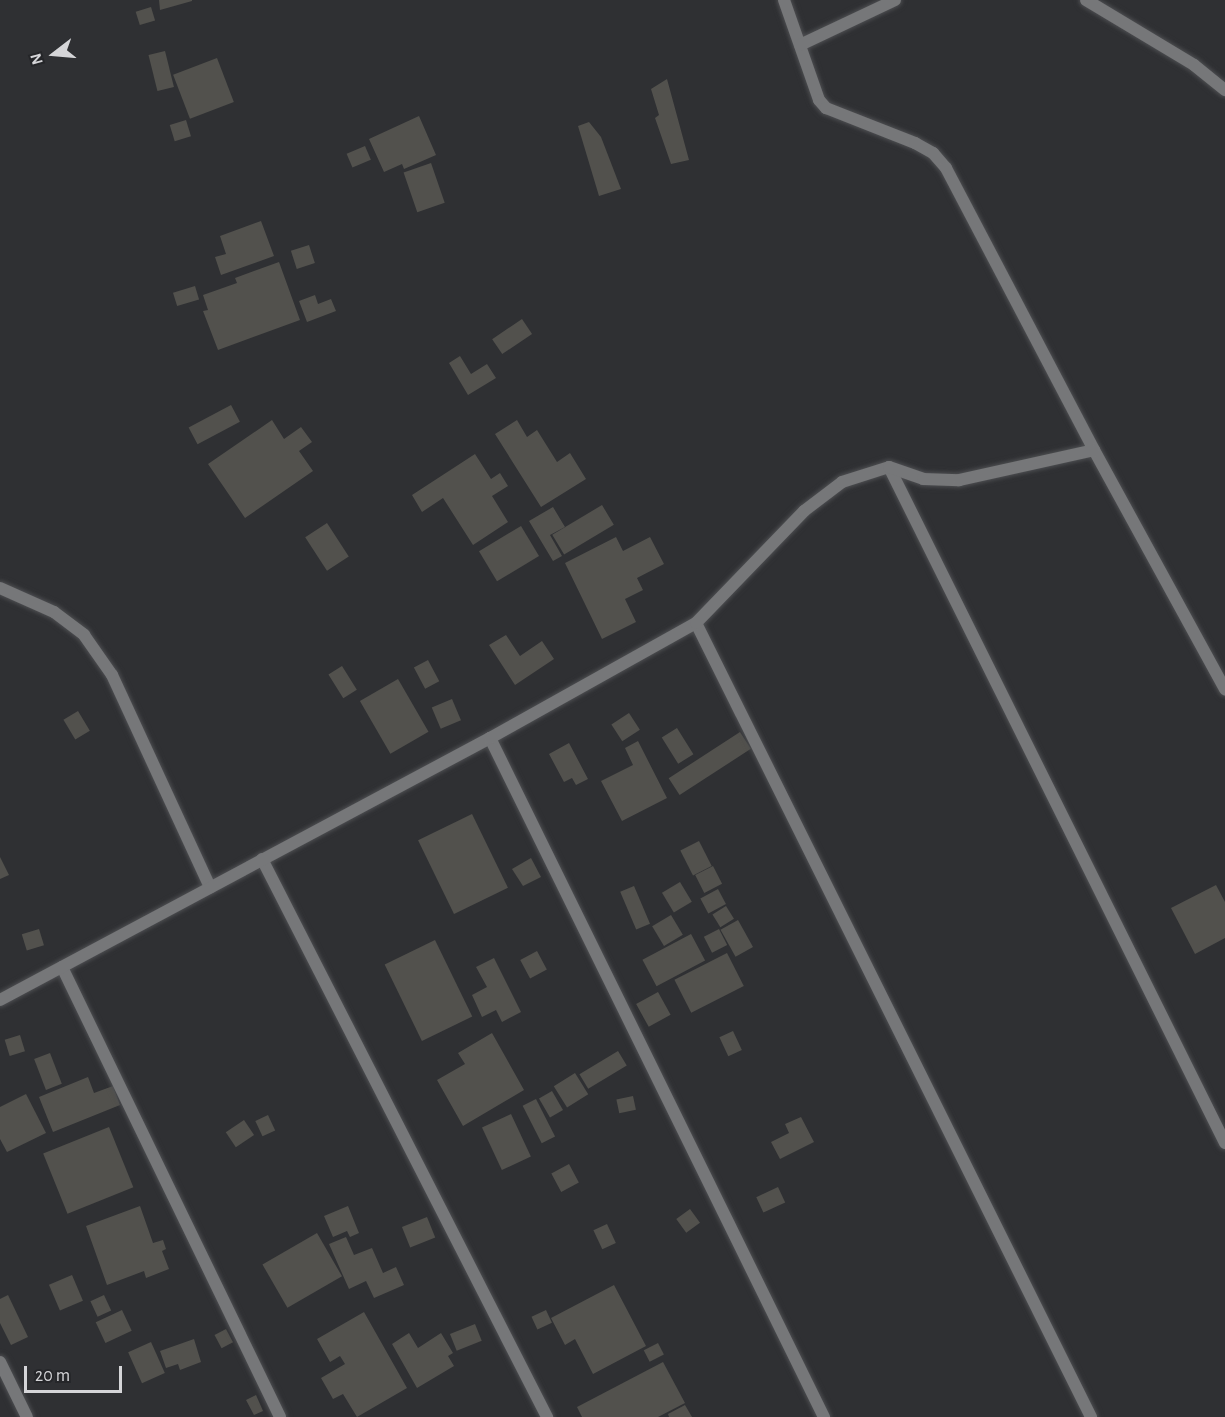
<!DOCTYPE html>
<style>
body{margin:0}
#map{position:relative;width:1225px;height:1417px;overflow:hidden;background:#2f3033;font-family:"Alegreya Sans",sans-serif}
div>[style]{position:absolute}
.building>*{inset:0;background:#52514d;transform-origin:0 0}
.roads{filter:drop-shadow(0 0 2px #4d4e51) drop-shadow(0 0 2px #4d4e51)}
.minor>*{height:12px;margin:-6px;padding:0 6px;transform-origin:6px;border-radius:6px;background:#767779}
span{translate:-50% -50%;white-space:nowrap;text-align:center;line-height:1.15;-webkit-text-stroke:6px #252629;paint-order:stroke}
.north{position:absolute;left:24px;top:24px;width:60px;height:60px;-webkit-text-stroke:4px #252629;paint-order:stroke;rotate:254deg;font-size:16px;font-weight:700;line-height:24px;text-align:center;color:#d5d5d8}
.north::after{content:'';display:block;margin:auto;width:21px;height:27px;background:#d5d5d8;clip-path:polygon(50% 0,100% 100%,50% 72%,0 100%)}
.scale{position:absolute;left:24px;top:1366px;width:98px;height:27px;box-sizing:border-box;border:3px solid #d5d5d8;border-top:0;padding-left:8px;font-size:18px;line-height:21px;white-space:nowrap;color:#d5d5d8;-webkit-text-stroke:4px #252629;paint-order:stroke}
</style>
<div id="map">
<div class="building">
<div style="clip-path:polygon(159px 0,192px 0,192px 1px,160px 10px)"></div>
<div style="left:151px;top:7px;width:14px;height:16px;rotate:73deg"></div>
<div style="left:165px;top:51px;width:37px;height:17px;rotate:76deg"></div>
<div style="left:217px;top:58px;width:47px;height:47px;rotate:69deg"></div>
<div style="clip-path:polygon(667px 79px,689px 160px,671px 164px,655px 118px,659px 115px,651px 89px)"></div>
<div style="clip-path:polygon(419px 116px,436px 155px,404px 169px,402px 164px,384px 172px,369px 139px)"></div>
<div style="left:186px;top:120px;width:17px;height:17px;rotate:73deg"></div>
<div style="clip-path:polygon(589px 122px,601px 137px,621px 189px,599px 196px,578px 126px)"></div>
<div style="left:365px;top:146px;width:15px;height:20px;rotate:67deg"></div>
<div style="left:431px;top:163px;width:42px;height:29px;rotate:71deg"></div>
<div style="clip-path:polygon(261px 221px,274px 256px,221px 275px,215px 257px,226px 254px,220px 236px)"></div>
<div style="left:309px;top:245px;width:19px;height:19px;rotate:72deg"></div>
<div style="clip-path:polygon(279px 262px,300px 320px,218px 350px,203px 311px,208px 310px,203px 295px,237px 283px,235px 278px)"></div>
<div style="left:195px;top:286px;width:14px;height:23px;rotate:73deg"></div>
<div style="clip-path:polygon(315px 295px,318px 304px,331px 299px,336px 311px,307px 322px,299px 301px)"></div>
<div style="left:522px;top:319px;width:18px;height:36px;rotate:56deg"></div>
<div style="clip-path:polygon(460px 356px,471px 374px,487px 364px,496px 378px,468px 395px,449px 363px)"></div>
<div style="left:231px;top:405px;width:19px;height:48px;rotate:62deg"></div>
<div style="clip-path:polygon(272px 420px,284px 439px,301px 427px,312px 442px,299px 451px,313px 471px,245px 518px,208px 464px)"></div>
<div style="clip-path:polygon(517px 420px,527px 437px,537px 430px,557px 462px,570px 453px,586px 479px,541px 507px,495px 434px)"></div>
<div style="clip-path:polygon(475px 454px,491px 479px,500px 473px,508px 486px,492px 496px,508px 522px,473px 545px,443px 498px,422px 512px,412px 495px)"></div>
<div style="left:602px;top:505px;width:23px;height:58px;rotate:59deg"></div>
<div style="clip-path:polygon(553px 507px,565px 527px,550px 535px,562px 556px,553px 561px,529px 521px)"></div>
<div style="left:327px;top:523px;width:40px;height:26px;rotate:57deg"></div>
<div style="left:521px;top:526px;width:35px;height:49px;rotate:59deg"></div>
<div style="clip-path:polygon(616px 537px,623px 551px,650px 537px,664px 564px,637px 578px,643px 590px,625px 599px,636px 622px,602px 639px,565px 563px)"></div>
<div style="clip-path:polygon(506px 635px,520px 656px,542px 641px,554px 659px,515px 685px,489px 645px)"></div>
<div style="left:428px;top:660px;width:24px;height:16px;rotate:62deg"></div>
<div style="left:342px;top:666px;width:28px;height:16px;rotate:58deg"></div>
<div style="left:398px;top:679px;width:61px;height:44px;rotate:60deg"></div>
<div style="left:452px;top:699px;width:23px;height:22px;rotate:67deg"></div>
<div style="left:78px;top:711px;width:23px;height:17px;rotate:59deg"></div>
<div style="left:629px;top:713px;width:20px;height:21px;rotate:57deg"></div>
<div style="left:677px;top:728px;width:31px;height:18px;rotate:58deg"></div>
<div style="left:740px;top:732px;width:20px;height:85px;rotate:57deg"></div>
<div style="clip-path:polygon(638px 741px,667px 798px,622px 821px,601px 781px,633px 765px,625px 748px)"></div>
<div style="clip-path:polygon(569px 743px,588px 779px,576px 785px,572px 778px,564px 782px,549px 754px)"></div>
<div style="left:472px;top:814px;width:82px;height:60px;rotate:64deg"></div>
<div style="left:699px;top:841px;width:28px;height:21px;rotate:63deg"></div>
<div style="clip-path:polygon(0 857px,9px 875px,0 879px)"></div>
<div style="clip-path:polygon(531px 858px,541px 877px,523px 886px,512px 869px)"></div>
<div style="left:713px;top:866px;width:20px;height:20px;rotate:63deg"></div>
<div style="left:680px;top:882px;width:23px;height:21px;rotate:59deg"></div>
<div style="clip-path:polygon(1216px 885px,1225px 902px,1225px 938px,1195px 954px,1171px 908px)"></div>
<div style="left:634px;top:886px;width:41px;height:15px;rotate:67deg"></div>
<div style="left:718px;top:889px;width:17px;height:20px;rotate:62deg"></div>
<div style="left:726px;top:906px;width:15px;height:16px;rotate:58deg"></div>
<div style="left:671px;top:915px;width:23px;height:22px;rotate:59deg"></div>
<div style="left:738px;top:920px;width:31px;height:20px;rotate:61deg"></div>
<div style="left:39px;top:929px;width:17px;height:18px;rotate:73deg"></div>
<div style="left:719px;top:929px;width:18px;height:17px;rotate:63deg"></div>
<div style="left:691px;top:934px;width:30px;height:55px;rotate:62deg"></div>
<div style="left:435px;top:940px;width:85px;height:56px;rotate:64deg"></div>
<div style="left:537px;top:951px;width:21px;height:19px;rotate:62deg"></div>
<div style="left:727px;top:953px;width:37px;height:59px;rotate:63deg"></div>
<div style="clip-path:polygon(494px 958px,521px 1012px,502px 1022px,496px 1010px,482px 1017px,472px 995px,487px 987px,476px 967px)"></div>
<div style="left:658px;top:992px;width:26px;height:25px;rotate:61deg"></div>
<div style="left:733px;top:1031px;width:21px;height:15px;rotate:65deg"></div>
<div style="clip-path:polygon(492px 1033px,524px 1090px,463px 1126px,437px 1080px,465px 1064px,458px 1053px)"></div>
<div style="left:20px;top:1035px;width:17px;height:16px;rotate:73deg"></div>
<div style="left:618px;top:1051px;width:17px;height:45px;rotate:59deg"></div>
<div style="left:50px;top:1053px;width:33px;height:17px;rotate:69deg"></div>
<div style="left:575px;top:1073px;width:25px;height:25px;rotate:58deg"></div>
<div style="clip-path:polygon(88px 1077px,94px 1093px,113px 1086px,120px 1105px,53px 1132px,39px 1097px)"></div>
<div style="left:552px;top:1091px;width:22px;height:15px;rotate:60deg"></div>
<div style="clip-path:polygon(26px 1094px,46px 1133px,7px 1152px,0 1139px,0 1107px)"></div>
<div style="left:633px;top:1096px;width:14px;height:17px;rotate:78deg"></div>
<div style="left:536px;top:1099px;width:42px;height:15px;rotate:63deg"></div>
<div style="left:511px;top:1114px;width:47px;height:32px;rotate:65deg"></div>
<div style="left:268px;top:1115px;width:17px;height:14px;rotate:65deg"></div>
<div style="clip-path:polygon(801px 1117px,814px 1142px,780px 1159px,771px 1142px,789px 1133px,785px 1124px)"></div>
<div style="left:244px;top:1120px;width:18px;height:22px;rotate:56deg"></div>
<div style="left:109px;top:1127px;width:65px;height:71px;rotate:68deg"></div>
<div style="left:569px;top:1164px;width:21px;height:20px;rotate:62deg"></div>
<div style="left:778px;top:1187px;width:17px;height:24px;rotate:65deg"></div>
<div style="clip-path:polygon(140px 1206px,153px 1243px,163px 1240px,166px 1249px,162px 1251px,169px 1269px,146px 1278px,144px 1271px,107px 1285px,86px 1226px)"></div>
<div style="clip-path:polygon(348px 1206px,359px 1233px,350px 1237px,347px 1231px,333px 1237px,324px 1216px)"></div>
<div style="left:690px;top:1209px;width:17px;height:17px;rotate:54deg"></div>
<div style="left:427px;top:1217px;width:22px;height:27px;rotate:68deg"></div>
<div style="left:607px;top:1224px;width:21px;height:15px;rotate:65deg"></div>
<div style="left:317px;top:1233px;width:50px;height:63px;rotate:60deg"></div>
<div style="clip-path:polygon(346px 1237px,354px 1255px,372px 1248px,383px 1273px,396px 1267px,404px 1285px,374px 1298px,366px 1281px,349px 1289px,329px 1244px)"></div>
<div style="left:72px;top:1275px;width:28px;height:25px;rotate:67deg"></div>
<div style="clip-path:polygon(614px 1285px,646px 1346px,593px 1374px,575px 1339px,565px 1345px,551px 1318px)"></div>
<div style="clip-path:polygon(8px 1295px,28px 1337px,11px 1345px,0 1323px,0 1299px)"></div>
<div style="left:104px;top:1295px;width:17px;height:15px;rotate:65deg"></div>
<div style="left:122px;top:1310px;width:23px;height:29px;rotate:65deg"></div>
<div style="left:546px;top:1310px;width:14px;height:16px;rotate:65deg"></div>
<div style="clip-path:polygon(364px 1312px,407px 1388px,357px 1417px,343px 1394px,333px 1399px,321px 1378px,345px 1364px,340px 1356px,330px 1362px,317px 1339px)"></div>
<div style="left:475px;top:1324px;width:18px;height:27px;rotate:68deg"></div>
<div style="left:226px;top:1329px;width:15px;height:13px;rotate:62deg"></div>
<div style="clip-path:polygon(409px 1333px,418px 1348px,441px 1333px,453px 1353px,448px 1356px,454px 1366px,417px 1388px,392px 1344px)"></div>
<div style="clip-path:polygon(194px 1339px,201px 1362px,180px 1370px,178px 1364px,166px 1368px,160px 1351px)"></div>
<div style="left:151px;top:1342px;width:34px;height:25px;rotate:66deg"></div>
<div style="left:658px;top:1343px;width:13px;height:16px;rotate:63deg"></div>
<div style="clip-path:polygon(663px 1362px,685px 1403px,658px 1417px,582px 1417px,577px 1407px)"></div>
<div style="clip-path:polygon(256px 1395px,263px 1411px,254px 1415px,246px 1400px)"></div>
<div style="clip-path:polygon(685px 1405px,692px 1417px,669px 1417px,668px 1414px)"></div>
</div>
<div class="roads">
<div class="minor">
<div style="left:784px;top:0;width:106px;rotate:70.7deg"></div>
<div style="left:819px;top:100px;width:11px;rotate:49deg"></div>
<div style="left:826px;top:108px;width:96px;rotate:21.5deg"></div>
<div style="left:915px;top:143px;width:21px;rotate:29deg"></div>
<div style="left:933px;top:153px;width:20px;rotate:49deg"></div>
<div style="left:946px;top:168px;width:318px;rotate:62.3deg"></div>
<div style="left:1094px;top:450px;width:273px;rotate:61.3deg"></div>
<div style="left:1086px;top:0;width:126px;rotate:31deg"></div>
<div style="left:1194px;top:65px;width:40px;rotate:39deg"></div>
<div style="left:800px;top:45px;width:105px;rotate:-25.3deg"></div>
<div style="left:889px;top:467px;width:755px;rotate:63.57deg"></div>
<div style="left:0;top:588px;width:59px;rotate:24deg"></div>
<div style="left:54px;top:612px;width:38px;rotate:37deg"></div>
<div style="left:84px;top:635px;width:49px;rotate:55deg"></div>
<div style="left:112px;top:675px;width:234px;rotate:65.2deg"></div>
<div style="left:696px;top:623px;width:887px;rotate:63.55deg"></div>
<div style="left:490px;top:738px;width:757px;rotate:63.81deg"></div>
<div style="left:262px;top:859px;width:627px;rotate:62.94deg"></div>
<div style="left:62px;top:967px;width:500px;rotate:64.15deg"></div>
<div style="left:0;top:1000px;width:556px;rotate:-28.13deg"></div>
<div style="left:490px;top:738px;width:236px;rotate:-29.2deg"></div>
<div style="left:696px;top:623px;width:156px;rotate:-46deg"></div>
<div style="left:804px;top:511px;width:48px;rotate:-37.3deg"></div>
<div style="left:842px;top:482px;width:49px;rotate:-17.7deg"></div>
<div style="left:889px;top:467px;width:36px;rotate:19deg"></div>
<div style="left:923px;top:479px;width:36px;rotate:2deg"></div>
<div style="left:959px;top:480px;width:138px;rotate:-12.5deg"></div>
<div style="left:0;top:1362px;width:61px;rotate:63.9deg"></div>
</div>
</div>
<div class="north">N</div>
<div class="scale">20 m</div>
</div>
